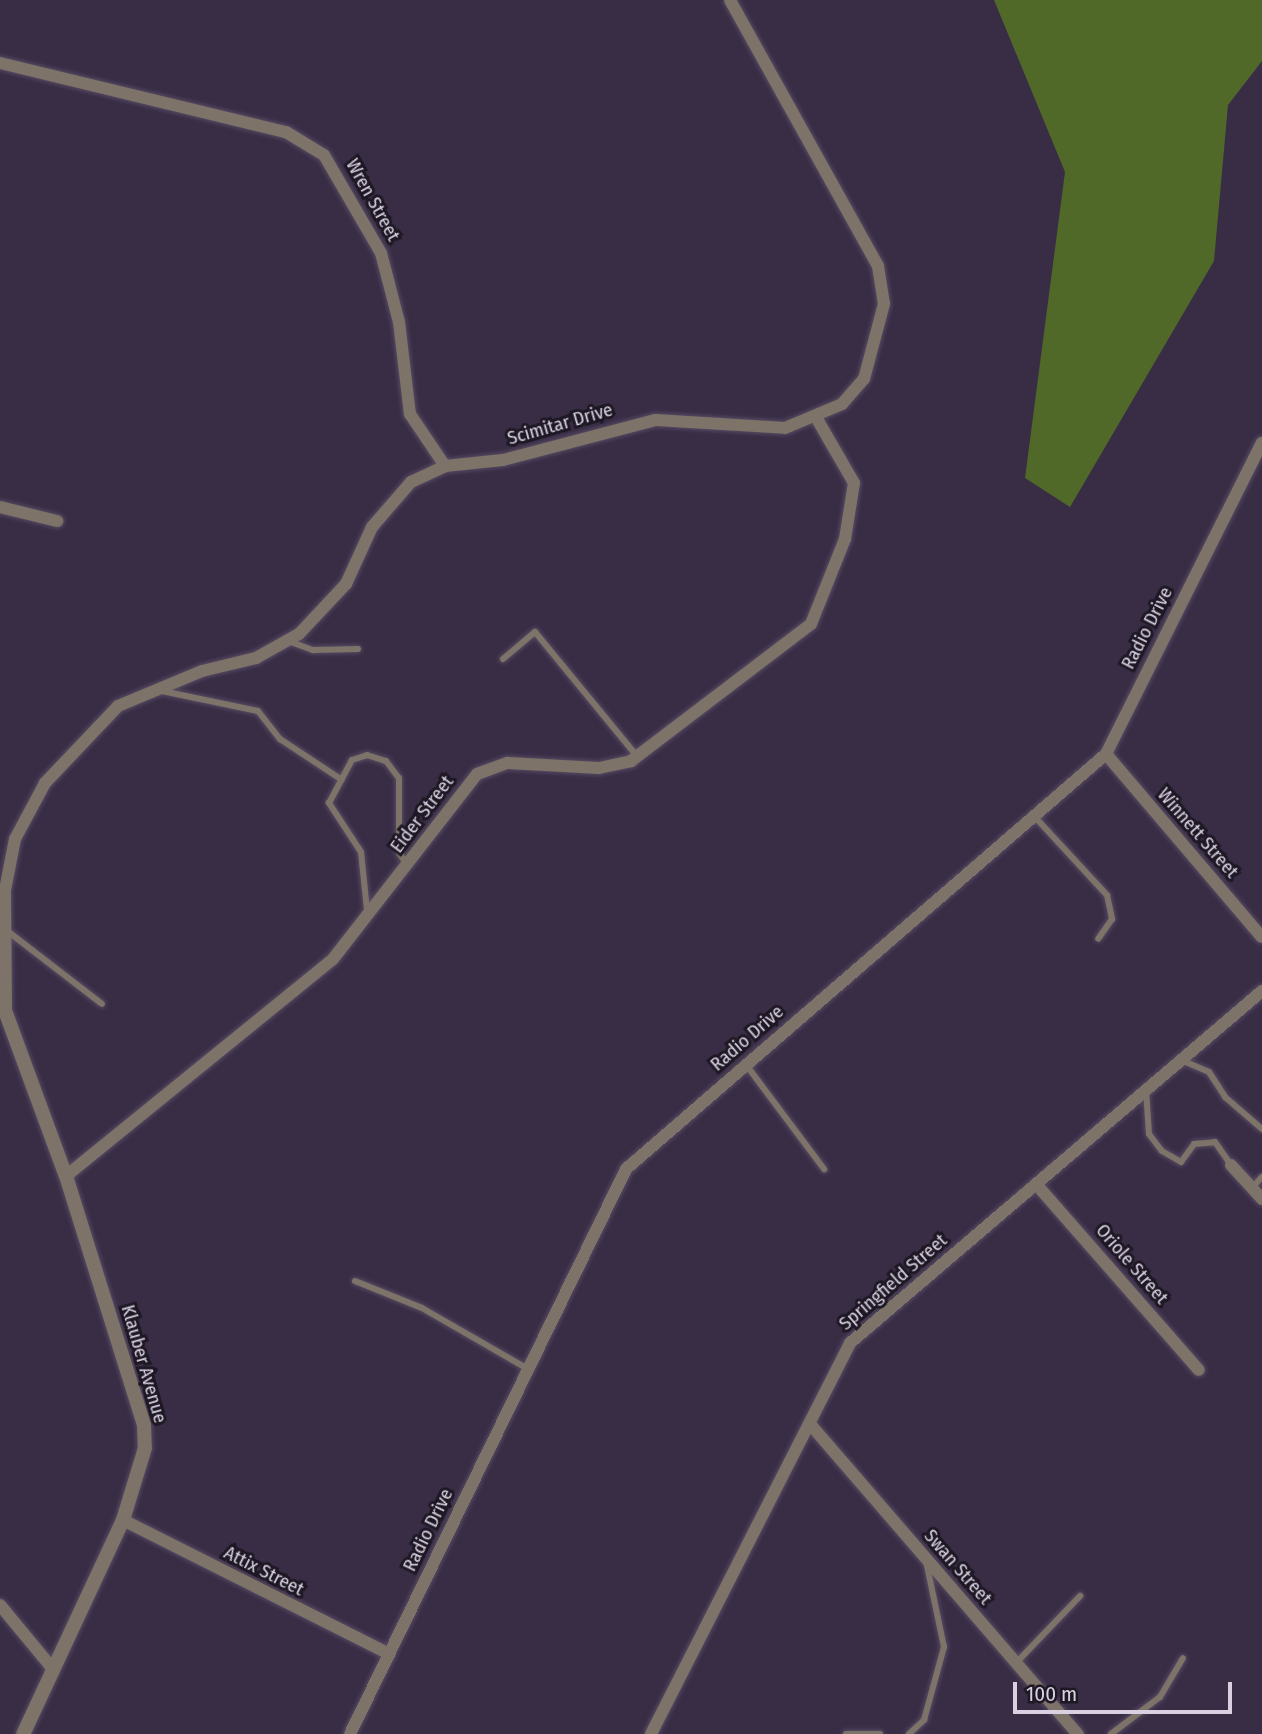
<!DOCTYPE html>
<style>
body{margin:0}
#map{position:relative;width:1262px;height:1734px;overflow:hidden;background:#392d46;font-family:"Fira Sans Condensed",sans-serif}
div>[style]{position:absolute}
.forest>*{inset:0;background:#506828}
.roads{filter:drop-shadow(0 0 2px #564b62) drop-shadow(0 0 2px #564b62)}
.service>*{height:6px;margin:-3px;padding:0 3px;transform-origin:3px;border-radius:3px;background:#7d7368}
.minor>*{height:12px;margin:-6px;padding:0 6px;transform-origin:6px;border-radius:6px;background:#7d7368}
.tertiary>*{height:14px;margin:-7px;padding:0 7px;transform-origin:7px;border-radius:7px;background:#7d7368}
span{translate:-50% -50%;white-space:nowrap;text-align:center;line-height:1.15;-webkit-text-stroke:6px #1e1824;paint-order:stroke}
.street-label{font-size:19px;color:#d9d1e2}
.scale{position:absolute;left:1013px;top:1682px;width:219px;height:32px;box-sizing:border-box;border:4px solid #d9d1e2;border-top:0;padding-left:9px;font-size:21px;line-height:24px;white-space:nowrap;color:#d9d1e2;-webkit-text-stroke:5px #1e1824;paint-order:stroke}
</style>
<div id="map">
<div class="forest">
<div style="clip-path:polygon(994px 0,1262px 0,1262px 61px,1228px 105px,1214px 261px,1070px 507px,1025px 478px,1065px 172px)"></div>
</div>
<div class="roads">
<div class="service">
<div style="left:288px;top:641px;width:27px;rotate:20deg"></div>
<div style="left:313px;top:650px;width:45px;rotate:-1.3deg"></div>
<div style="left:503px;top:659px;width:42px;rotate:-40.2deg"></div>
<div style="left:535px;top:632px;width:161px;rotate:50.6deg"></div>
<div style="left:162px;top:691px;width:98px;rotate:11.8deg"></div>
<div style="left:258px;top:711px;width:36px;rotate:52deg"></div>
<div style="left:280px;top:739px;width:74px;rotate:33.5deg"></div>
<div style="left:1034px;top:816px;width:108px;rotate:47.3deg"></div>
<div style="left:1107px;top:895px;width:25px;rotate:78deg"></div>
<div style="left:1112px;top:919px;width:24px;rotate:125deg"></div>
<div style="left:367px;top:910px;width:58px;rotate:-95.9deg"></div>
<div style="left:361px;top:852px;width:59px;rotate:-123.1deg"></div>
<div style="left:329px;top:803px;width:49px;rotate:-61.9deg"></div>
<div style="left:352px;top:760px;width:16px;rotate:-18deg"></div>
<div style="left:367px;top:755px;width:20px;rotate:18deg"></div>
<div style="left:386px;top:761px;width:21px;rotate:53deg"></div>
<div style="left:399px;top:778px;width:75px;rotate:90deg"></div>
<div style="left:399px;top:853px;width:12px;rotate:55deg"></div>
<div style="left:6px;top:930px;width:121px;rotate:37.6deg"></div>
<div style="left:1181px;top:1060px;width:30px;rotate:23deg"></div>
<div style="left:1209px;top:1072px;width:30px;rotate:57deg"></div>
<div style="left:1225px;top:1097px;width:49px;rotate:40.9deg"></div>
<div style="left:747px;top:1066px;width:129px;rotate:53.2deg"></div>
<div style="left:1146px;top:1090px;width:44px;rotate:86.1deg"></div>
<div style="left:1149px;top:1134px;width:21px;rotate:53deg"></div>
<div style="left:1162px;top:1151px;width:22px;rotate:30deg"></div>
<div style="left:1181px;top:1162px;width:22px;rotate:-54deg"></div>
<div style="left:1194px;top:1144px;width:21px;rotate:-5deg"></div>
<div style="left:1215px;top:1142px;width:28px;rotate:55deg"></div>
<div style="left:1252px;top:1188px;width:15px;rotate:-48deg"></div>
<div style="left:355px;top:1281px;width:72px;rotate:21.9deg"></div>
<div style="left:422px;top:1308px;width:122px;rotate:29.9deg"></div>
<div style="left:1016px;top:1663px;width:93px;rotate:-46.3deg"></div>
<div style="left:846px;top:1734px;width:34px"></div>
<div style="left:909px;top:1734px;width:21px;rotate:-43deg"></div>
<div style="left:924px;top:1720px;width:76px;rotate:-74.7deg"></div>
<div style="left:944px;top:1647px;width:88px;rotate:-101.8deg"></div>
<div style="left:1111px;top:1734px;width:61px;rotate:-37.1deg"></div>
<div style="left:1160px;top:1697px;width:45px;rotate:-59.5deg"></div>
</div>
<div class="minor">
<div style="left:0;top:63px;width:294px;rotate:13.6deg"></div>
<div style="left:286px;top:132px;width:44px;rotate:31.2deg"></div>
<div style="left:324px;top:155px;width:113px;rotate:59.8deg"></div>
<div style="left:381px;top:253px;width:71px;rotate:75.4deg"></div>
<div style="left:399px;top:322px;width:93px;rotate:83.2deg"></div>
<div style="left:410px;top:414px;width:63px;rotate:56.1deg"></div>
<div style="left:0;top:507px;width:59px;rotate:13.8deg"></div>
<div style="left:1106px;top:754px;width:240px;rotate:49.6deg"></div>
<div style="left:6px;top:1007px;width:117px;rotate:-90.5deg"></div>
<div style="left:5px;top:890px;width:52px;rotate:-78.9deg"></div>
<div style="left:15px;top:839px;width:64px;rotate:-61.8deg"></div>
<div style="left:45px;top:783px;width:106px;rotate:-46.5deg"></div>
<div style="left:118px;top:706px;width:91px;rotate:-22.6deg"></div>
<div style="left:202px;top:671px;width:56px;rotate:-13.5deg"></div>
<div style="left:256px;top:658px;width:49px;rotate:-29.2deg"></div>
<div style="left:299px;top:634px;width:69px;rotate:-46.8deg"></div>
<div style="left:346px;top:584px;width:63px;rotate:-65.5deg"></div>
<div style="left:372px;top:527px;width:60px;rotate:-49.1deg"></div>
<div style="left:411px;top:482px;width:38px;rotate:-25deg"></div>
<div style="left:445px;top:466px;width:58px;rotate:-5.9deg"></div>
<div style="left:503px;top:460px;width:158px;rotate:-14.7deg"></div>
<div style="left:656px;top:420px;width:129px;rotate:3.5deg"></div>
<div style="left:785px;top:428px;width:62px;rotate:-22.8deg"></div>
<div style="left:842px;top:404px;width:33px;rotate:-49deg"></div>
<div style="left:864px;top:379px;width:78px;rotate:-75.1deg"></div>
<div style="left:884px;top:304px;width:38px;rotate:-99deg"></div>
<div style="left:878px;top:266px;width:304px;rotate:-119.1deg"></div>
<div style="left:1231px;top:1165px;width:46px;rotate:47.6deg"></div>
<div style="left:66px;top:1176px;width:344px;rotate:-39.1deg"></div>
<div style="left:333px;top:959px;width:234px;rotate:-52.1deg"></div>
<div style="left:477px;top:774px;width:33px;rotate:-20deg"></div>
<div style="left:508px;top:763px;width:91px;rotate:3.1deg"></div>
<div style="left:599px;top:768px;width:33px;rotate:-12deg"></div>
<div style="left:631px;top:761px;width:226px;rotate:-37.3deg"></div>
<div style="left:811px;top:624px;width:92px;rotate:-68.2deg"></div>
<div style="left:845px;top:539px;width:57px;rotate:-80.9deg"></div>
<div style="left:854px;top:483px;width:74px;rotate:-120deg"></div>
<div style="left:1036px;top:1184px;width:247px;rotate:48.8deg"></div>
<div style="left:810px;top:1424px;width:410px;rotate:49.2deg"></div>
<div style="left:123px;top:1520px;width:298px;rotate:26.7deg"></div>
<div style="left:0;top:1605px;width:83px;rotate:50.4deg"></div>
<div style="left:350px;top:1734px;width:629px;rotate:-63.96deg"></div>
<div style="left:626px;top:1169px;width:635px;rotate:-40.85deg"></div>
<div style="left:1106px;top:754px;width:348px;rotate:-63.4deg"></div>
<div style="left:651px;top:1734px;width:439px;rotate:-63deg"></div>
<div style="left:850px;top:1343px;width:542px;rotate:-40.51deg"></div>
</div>
<div class="tertiary">
<div style="left:0;top:997px;width:191px;rotate:69.8deg"></div>
<div style="left:66px;top:1176px;width:261px;rotate:72.6deg"></div>
<div style="left:144px;top:1425px;width:23px;rotate:88deg"></div>
<div style="left:145px;top:1448px;width:75px;rotate:107deg"></div>
<div style="left:123px;top:1520px;width:236px;rotate:115deg"></div>
</div>
</div>
<div class="street-label">
<span style="left:373px;top:200px;rotate:61deg">Wren Street</span>
<span style="left:560px;top:424px;rotate:-16deg">Scimitar Drive</span>
<span style="left:1147px;top:628px;rotate:-63deg">Radio Drive</span>
<span style="left:422px;top:814px;rotate:-53deg">Eider Street</span>
<span style="left:1198px;top:833px;rotate:49deg">Winnett Street</span>
<span style="left:747px;top:1038px;rotate:-41deg">Radio Drive</span>
<span style="left:1132px;top:1264px;rotate:49deg">Oriole Street</span>
<span style="left:893px;top:1282px;rotate:-41deg">Springfield Street</span>
<span style="left:144px;top:1364px;rotate:74deg">Klauber Avenue</span>
<span style="left:428px;top:1530px;rotate:-64deg">Radio Drive</span>
<span style="left:958px;top:1567px;rotate:49deg">Swan Street</span>
<span style="left:264px;top:1571px;rotate:27deg">Attix Street</span>
</div>
<div class="scale">100 m</div>
</div>
